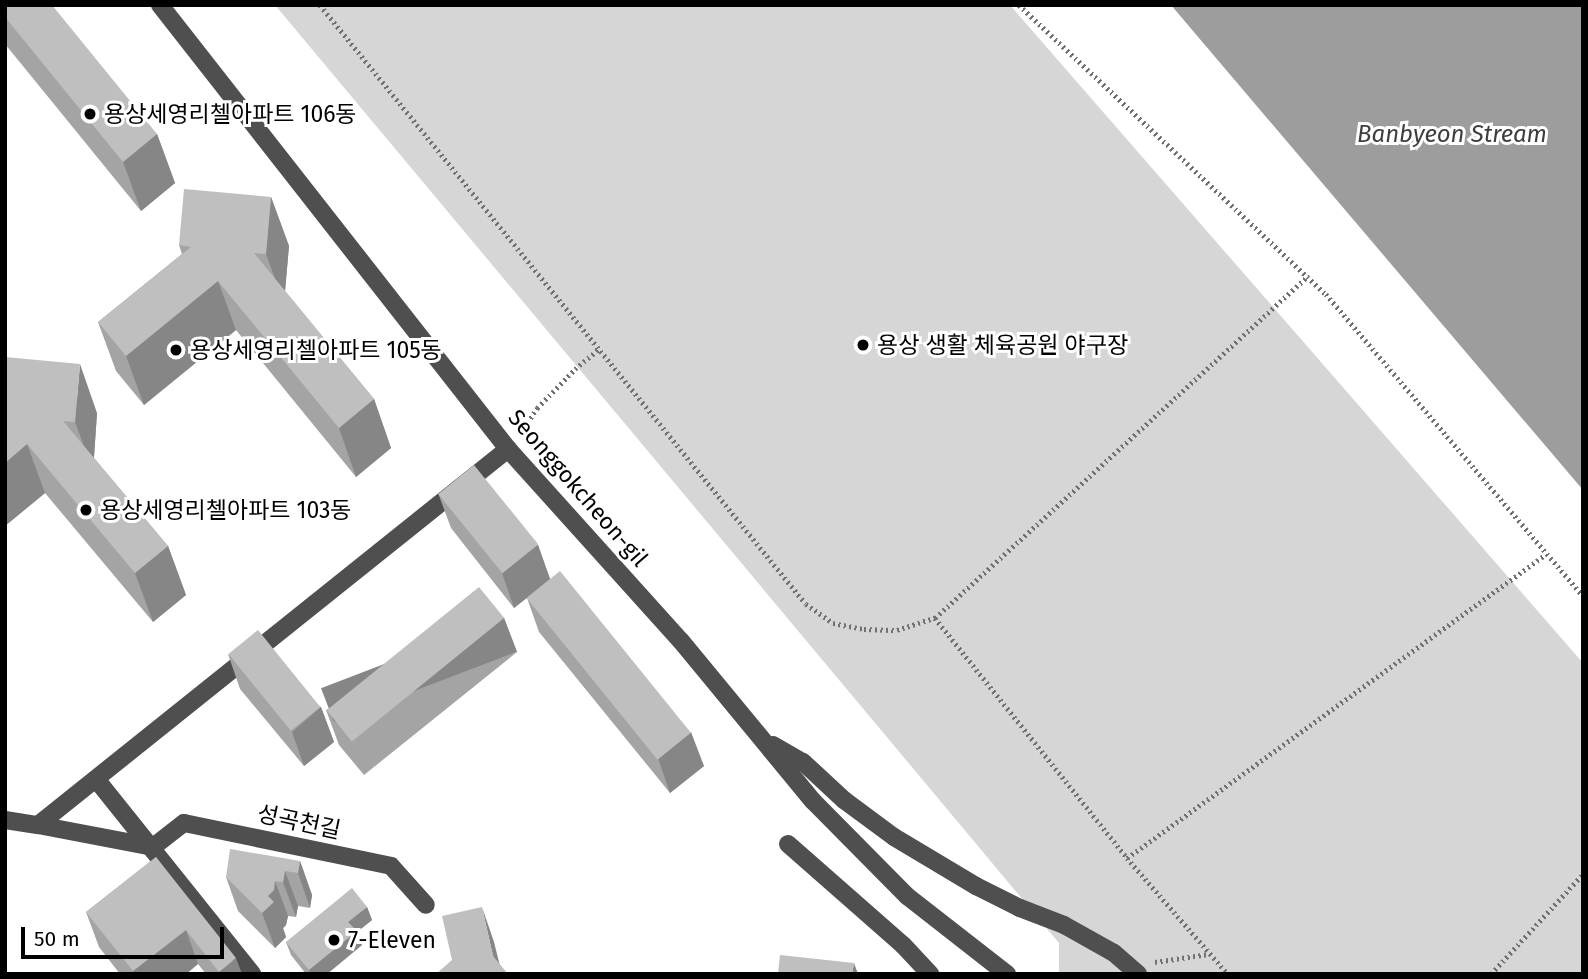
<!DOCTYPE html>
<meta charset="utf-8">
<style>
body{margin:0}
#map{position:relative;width:1588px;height:979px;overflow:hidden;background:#fff;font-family:"Fira Sans","Noto Sans KR",sans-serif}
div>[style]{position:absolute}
.green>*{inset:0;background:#d6d6d6}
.water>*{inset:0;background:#9d9d9d}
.path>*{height:4.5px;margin-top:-2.25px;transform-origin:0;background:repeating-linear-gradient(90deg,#717171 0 2px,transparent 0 5.5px)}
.minor>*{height:18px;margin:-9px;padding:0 9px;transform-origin:9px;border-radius:9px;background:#4f4f4f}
.wall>*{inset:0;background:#a4a4a4}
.shaded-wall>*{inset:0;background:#868686;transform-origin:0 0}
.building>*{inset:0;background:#bfbfbf;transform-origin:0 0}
.dots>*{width:19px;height:19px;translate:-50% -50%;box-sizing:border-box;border:4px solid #fff;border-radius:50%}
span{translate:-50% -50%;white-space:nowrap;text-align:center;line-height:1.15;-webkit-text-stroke:6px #fff;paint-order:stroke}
.poi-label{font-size:23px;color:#000}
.left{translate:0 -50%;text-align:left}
.street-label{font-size:23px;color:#000}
.water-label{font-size:24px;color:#3e3e3e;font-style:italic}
.frame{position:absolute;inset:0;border:7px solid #000;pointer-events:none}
.scale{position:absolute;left:21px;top:927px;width:203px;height:32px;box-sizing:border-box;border:4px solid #000;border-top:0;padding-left:9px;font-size:21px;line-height:24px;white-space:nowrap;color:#000;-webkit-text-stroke:5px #fff;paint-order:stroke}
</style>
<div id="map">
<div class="green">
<div style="clip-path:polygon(275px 5px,1010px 5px,1583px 663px,1583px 974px,1059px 974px,1059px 943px)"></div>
</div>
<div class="water">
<div style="clip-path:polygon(1171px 5px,1583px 5px,1583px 490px)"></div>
</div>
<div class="path">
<div style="left:320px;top:5px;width:771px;rotate:50.95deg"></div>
<div style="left:806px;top:604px;width:33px;rotate:35deg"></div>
<div style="left:833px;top:623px;width:32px;rotate:11deg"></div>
<div style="left:864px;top:629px;width:33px;rotate:2deg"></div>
<div style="left:897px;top:630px;width:40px;rotate:-18deg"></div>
<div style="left:935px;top:618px;width:307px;rotate:51.3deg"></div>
<div style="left:1127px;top:858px;width:154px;rotate:49deg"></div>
<div style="left:1019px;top:5px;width:422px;rotate:43.3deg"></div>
<div style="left:1326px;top:294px;width:397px;rotate:49.6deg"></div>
<div style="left:521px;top:432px;width:29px;rotate:-56deg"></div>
<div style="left:537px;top:408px;width:54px;rotate:-45.7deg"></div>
<div style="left:575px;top:369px;width:31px;rotate:-40deg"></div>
<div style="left:935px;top:618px;width:506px;rotate:-42.52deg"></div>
<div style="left:1127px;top:858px;width:516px;rotate:-35.94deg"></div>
<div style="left:1155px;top:962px;width:54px;rotate:-8.6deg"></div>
<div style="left:1491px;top:974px;width:136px;rotate:-47.4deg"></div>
</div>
<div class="minor">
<div style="left:160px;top:5px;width:564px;rotate:51.91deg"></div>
<div style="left:508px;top:449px;width:258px;rotate:48deg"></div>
<div style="left:681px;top:641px;width:207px;rotate:50.5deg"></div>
<div style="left:813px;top:801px;width:134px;rotate:45.3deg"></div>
<div style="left:907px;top:896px;width:127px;rotate:38deg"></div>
<div style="left:773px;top:745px;width:34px;rotate:30deg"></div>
<div style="left:803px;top:762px;width:56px;rotate:42.8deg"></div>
<div style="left:844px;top:800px;width:62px;rotate:36.5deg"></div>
<div style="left:894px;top:837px;width:96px;rotate:30.9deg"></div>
<div style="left:976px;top:886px;width:49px;rotate:26.6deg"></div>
<div style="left:1020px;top:908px;width:47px;rotate:21.1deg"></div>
<div style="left:1064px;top:925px;width:57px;rotate:29.2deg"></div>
<div style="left:1114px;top:953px;width:32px;rotate:41deg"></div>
<div style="left:96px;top:779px;width:250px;rotate:51.3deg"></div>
<div style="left:5px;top:820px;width:33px;rotate:9deg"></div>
<div style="left:38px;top:825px;width:602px;rotate:-38.66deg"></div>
<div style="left:38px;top:825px;width:117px;rotate:10.8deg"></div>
<div style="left:153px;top:847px;width:39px;rotate:-38deg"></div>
<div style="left:184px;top:823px;width:211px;rotate:11.7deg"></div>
<div style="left:391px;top:866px;width:52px;rotate:48.1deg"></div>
<div style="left:788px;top:844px;width:153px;rotate:41.3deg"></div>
<div style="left:903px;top:945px;width:40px;rotate:47deg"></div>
</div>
<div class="wall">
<div style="clip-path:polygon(5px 5px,157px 134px,175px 183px,141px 211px,5px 44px)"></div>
<div style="clip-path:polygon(271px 197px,289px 246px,285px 291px,374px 399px,391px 448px,356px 477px,236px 330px,144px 405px,116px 371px,98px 322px,182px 254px,179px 245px)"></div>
<div style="clip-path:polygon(5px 357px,97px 413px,94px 458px,168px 546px,186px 595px,153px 622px,45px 493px,5px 526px)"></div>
<div style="clip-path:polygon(438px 493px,538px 545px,550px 579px,704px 766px,670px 793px,539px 632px,527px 598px,514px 608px,451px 528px)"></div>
<div style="clip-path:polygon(504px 618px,517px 652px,364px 775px,339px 745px,326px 710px)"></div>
<div style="clip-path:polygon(228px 654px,321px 707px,334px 742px,304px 766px,240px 689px)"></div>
<div style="clip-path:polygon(156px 857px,242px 974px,206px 974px,198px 964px,186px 974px,120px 974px,99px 947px,86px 912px)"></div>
<div style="clip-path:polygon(300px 861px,312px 895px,310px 908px,298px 906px,296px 917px,288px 916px,286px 925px,283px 928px,286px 937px,275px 948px,238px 911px,226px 877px)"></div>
<div style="clip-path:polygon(367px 907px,372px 920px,357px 932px,362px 945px,327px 974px,306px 974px,291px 955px,286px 942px)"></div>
</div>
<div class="shaded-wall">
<div style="clip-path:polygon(157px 134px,175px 183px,141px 211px,123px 162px)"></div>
<div style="clip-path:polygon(271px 197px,289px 246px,284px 303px,266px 254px)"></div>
<div style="clip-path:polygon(218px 281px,236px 330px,144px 405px,126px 356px)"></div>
<div style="clip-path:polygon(80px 364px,97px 413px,93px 471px,75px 422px)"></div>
<div style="clip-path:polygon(374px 399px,391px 448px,356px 477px,339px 428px)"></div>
<div style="clip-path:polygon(27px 444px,45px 493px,5px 526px,5px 463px)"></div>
<div style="clip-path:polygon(538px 545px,550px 579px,514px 608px,502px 573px)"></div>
<div style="clip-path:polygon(168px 546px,186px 595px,153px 622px,135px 573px)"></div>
<div style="left:504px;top:618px;width:36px;height:196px;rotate:69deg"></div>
<div style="clip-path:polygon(321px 707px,334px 742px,304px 766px,292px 732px)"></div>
<div style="clip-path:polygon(691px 732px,704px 766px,670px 793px,658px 758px)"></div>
<div style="clip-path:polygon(300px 861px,312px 895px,310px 908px,298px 873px)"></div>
<div style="clip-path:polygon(285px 871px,298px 906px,296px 917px,283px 882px)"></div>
<div style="clip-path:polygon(275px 881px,288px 916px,286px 925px,283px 928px,286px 937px,275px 948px,262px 913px,268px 896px)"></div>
<div style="clip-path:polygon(367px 907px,372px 920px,357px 932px,362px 945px,327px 974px,311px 974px,309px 970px,348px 922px)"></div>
<div style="clip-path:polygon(482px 907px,494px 942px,502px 974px,493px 956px)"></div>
<div style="clip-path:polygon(186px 930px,198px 964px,186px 974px,134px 974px,133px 971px)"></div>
<div style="clip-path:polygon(236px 958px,242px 974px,220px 974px,219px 972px)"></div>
<div style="clip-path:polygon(854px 963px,858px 974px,852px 974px)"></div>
</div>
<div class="building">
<div style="clip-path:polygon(5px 5px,52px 5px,157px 134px,123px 162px,5px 17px)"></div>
<div style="clip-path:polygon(184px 189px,271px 197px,266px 254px,254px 253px,374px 399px,339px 428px,218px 281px,126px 356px,98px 322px,191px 247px,179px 245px)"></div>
<div style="clip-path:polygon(5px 357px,80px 364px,75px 422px,63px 421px,168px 546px,135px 573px,27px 444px,5px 463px)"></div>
<div style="left:474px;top:465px;width:102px;height:46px;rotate:51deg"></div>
<div style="left:560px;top:571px;width:208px;height:43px;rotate:51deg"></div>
<div style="left:479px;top:587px;width:40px;height:196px;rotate:51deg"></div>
<div style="left:258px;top:630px;width:99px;height:38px;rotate:51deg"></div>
<div style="clip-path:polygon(230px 849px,300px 861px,298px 873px,285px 871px,283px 882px,275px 881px,274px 890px,268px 896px,274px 902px,262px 913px,226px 877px)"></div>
<div style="clip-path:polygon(156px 857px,236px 958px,219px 972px,186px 930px,133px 971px,86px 912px)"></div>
<div style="clip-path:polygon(352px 888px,367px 907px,348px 922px,357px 931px,309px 970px,286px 942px)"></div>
<div style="clip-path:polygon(482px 907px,493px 956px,508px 974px,436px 974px,452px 960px,442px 916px)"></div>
<div style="clip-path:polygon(780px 955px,854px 963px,852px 974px,778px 974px)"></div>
</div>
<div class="dots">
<div style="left:90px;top:114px;background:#000"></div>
<div style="left:863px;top:345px;background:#000"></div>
<div style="left:176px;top:350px;background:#000"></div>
<div style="left:86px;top:510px;background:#000"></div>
<div style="left:334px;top:940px;background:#000"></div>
</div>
<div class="poi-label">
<span class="left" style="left:104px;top:114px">용상세영리첼아파트 106동</span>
<span class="left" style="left:877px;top:345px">용상 생활 체육공원 야구장</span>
<span class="left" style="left:190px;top:350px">용상세영리첼아파트 105동</span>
<span class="left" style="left:100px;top:510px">용상세영리첼아파트 103동</span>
<span class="left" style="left:348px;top:940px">7-Eleven</span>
</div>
<div class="street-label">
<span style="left:578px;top:488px;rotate:49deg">Seonggokcheon-gil</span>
<span style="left:299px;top:822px;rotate:12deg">성곡천길</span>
</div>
<div class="water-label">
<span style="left:1452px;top:135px">Banbyeon Stream</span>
</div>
<div class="frame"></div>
<div class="scale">50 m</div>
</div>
